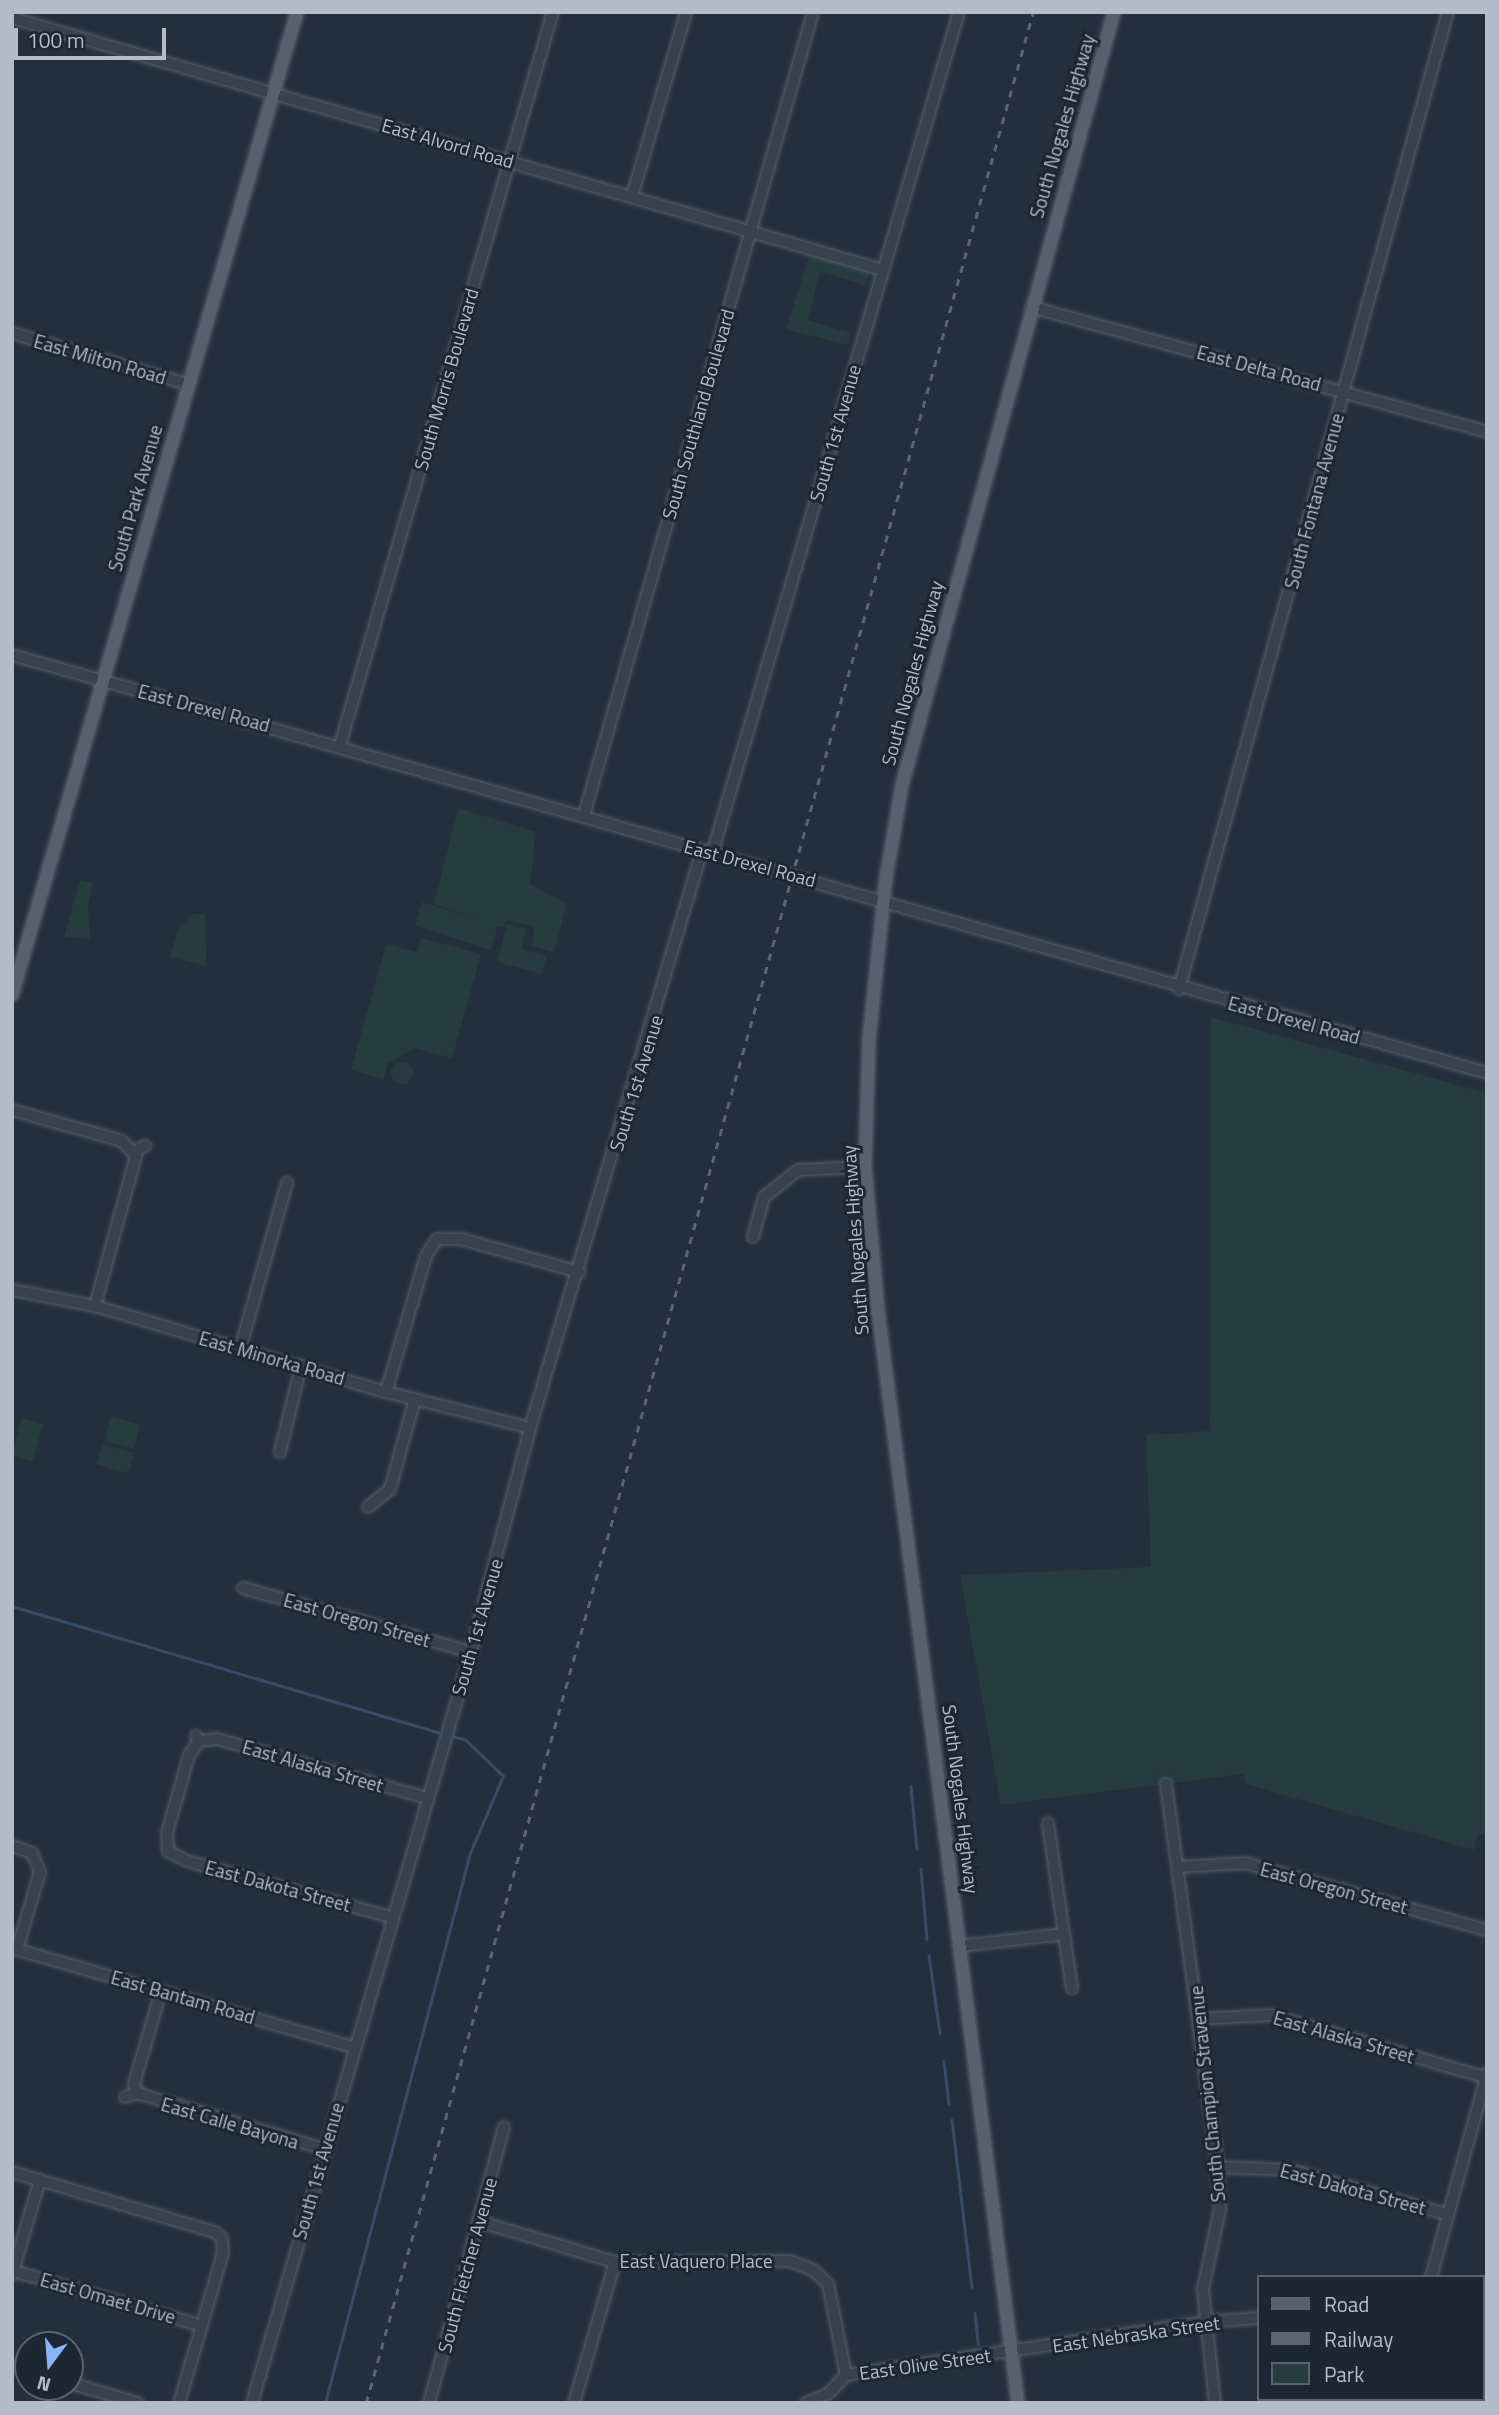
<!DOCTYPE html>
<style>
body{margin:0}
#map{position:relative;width:1499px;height:2415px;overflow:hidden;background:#242f3e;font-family:"Titillium Web",sans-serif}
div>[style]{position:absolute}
.green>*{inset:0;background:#263c3f;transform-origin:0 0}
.round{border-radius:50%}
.stream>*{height:2.5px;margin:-1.25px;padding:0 1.25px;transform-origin:1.25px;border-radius:1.25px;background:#394c67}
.roads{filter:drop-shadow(0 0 2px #565f6c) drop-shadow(0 0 2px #565f6c)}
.minor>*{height:10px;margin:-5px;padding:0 5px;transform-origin:5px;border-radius:5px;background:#38414e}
.major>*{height:12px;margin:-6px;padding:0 6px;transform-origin:6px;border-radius:6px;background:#56606e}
.rail>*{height:2.5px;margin-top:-1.25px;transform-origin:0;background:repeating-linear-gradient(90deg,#5a6575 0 7px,transparent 0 14px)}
span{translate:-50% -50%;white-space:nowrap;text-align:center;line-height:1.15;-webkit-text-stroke:6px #1d2633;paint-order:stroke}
.street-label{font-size:19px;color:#b4bcc9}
.frame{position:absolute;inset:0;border:14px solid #b4bcc9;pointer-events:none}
.legend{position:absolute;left:1257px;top:2275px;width:228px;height:126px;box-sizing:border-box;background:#1d2633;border:2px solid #59626f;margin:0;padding:9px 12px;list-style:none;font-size:21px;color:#b4bcc9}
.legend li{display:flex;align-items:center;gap:14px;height:35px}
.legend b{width:35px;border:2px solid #59626f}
.north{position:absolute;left:14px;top:2331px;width:70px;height:70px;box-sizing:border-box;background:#1d2633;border:2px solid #59626f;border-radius:50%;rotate:196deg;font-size:19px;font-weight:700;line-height:28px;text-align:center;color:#b4bcc9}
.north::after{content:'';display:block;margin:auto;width:24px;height:32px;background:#8ab4f8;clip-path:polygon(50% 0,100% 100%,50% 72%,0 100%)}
.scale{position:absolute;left:14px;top:28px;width:152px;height:32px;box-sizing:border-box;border:4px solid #b4bcc9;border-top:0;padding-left:9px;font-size:21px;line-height:24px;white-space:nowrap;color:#b4bcc9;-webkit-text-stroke:5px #1d2633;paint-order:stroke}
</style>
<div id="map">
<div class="green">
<div style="clip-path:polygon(810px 254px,871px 271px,865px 285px,820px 272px,808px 320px,851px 333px,847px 345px,786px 329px)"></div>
<div style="clip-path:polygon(458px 808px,536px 832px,530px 884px,567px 903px,554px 952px,532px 946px,534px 927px,507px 920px,503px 927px,498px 926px,491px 950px,415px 926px,422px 902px,477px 919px,434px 904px)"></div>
<div style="clip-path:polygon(80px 880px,93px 883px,88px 906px,90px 939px,64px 937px)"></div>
<div style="clip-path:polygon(205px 913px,207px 966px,170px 957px,178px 929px,193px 914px)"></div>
<div style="clip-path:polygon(507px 924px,526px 929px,521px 949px,547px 956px,542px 974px,497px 962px)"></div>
<div style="clip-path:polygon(421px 938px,481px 954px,452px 1058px,415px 1048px,388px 1063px,384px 1079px,351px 1070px,386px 944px,417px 952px)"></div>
<div style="clip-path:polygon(1211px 1017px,1487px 1093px,1487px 1835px,1478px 1833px,1474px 1850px,1246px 1784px,1243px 1774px,1001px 1805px,960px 1575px,1151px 1567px,1146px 1435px,1210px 1431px)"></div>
<div class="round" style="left:391px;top:1062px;width:22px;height:22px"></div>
<div style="left:111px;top:1417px;width:30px;height:25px;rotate:14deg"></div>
<div style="left:22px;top:1418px;width:22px;height:39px;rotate:16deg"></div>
<div style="left:102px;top:1444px;width:33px;height:21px;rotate:16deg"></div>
</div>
<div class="stream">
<div style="left:12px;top:1606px;width:444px;rotate:16.5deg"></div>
<div style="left:911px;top:1786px;width:63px;rotate:84.6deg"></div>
<div style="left:921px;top:1869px;width:70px;rotate:85.1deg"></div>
<div style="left:929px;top:1955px;width:79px;rotate:82deg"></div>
<div style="left:944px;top:2061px;width:43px;rotate:83.4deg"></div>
<div style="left:952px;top:2120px;width:168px;rotate:83.2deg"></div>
<div style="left:975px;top:2313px;width:31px;rotate:84deg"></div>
<div style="left:325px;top:2403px;width:569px;rotate:-75.23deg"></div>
<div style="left:470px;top:1853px;width:84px;rotate:-66.8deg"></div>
<div style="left:503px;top:1776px;width:52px;rotate:-136.5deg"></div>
<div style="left:465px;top:1740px;width:11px;rotate:-165deg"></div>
</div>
<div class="roads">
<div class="minor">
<div style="left:12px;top:18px;width:907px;rotate:16.14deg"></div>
<div style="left:632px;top:196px;width:192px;rotate:-73.6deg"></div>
<div style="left:1031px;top:307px;width:473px;rotate:15.3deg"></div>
<div style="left:12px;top:333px;width:183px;rotate:16.2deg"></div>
<div style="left:12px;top:655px;width:1533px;rotate:15.82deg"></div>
<div style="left:340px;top:745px;width:763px;rotate:-73.8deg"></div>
<div style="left:584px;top:815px;width:835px;rotate:-74.08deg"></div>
<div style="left:712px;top:854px;width:877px;rotate:-73.65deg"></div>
<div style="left:1179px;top:989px;width:1013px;rotate:-74.61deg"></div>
<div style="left:12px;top:1110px;width:114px;rotate:15.7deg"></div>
<div style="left:122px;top:1141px;width:21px;rotate:47deg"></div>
<div style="left:136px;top:1156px;width:156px;rotate:105.3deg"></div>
<div style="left:134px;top:1152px;width:13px;rotate:-29deg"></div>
<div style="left:753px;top:1237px;width:41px;rotate:-74.6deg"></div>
<div style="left:764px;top:1197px;width:43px;rotate:-38.5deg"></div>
<div style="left:798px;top:1170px;width:67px;rotate:-2.6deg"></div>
<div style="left:12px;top:1290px;width:85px;rotate:10.9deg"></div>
<div style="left:95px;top:1306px;width:303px;rotate:16.5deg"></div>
<div style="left:386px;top:1392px;width:148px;rotate:14deg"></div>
<div style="left:240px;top:1349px;width:173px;rotate:-74.2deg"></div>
<div style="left:386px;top:1392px;width:142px;rotate:-73.6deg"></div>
<div style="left:426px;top:1256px;width:20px;rotate:-57deg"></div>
<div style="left:437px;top:1239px;width:24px"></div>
<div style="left:461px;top:1239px;width:123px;rotate:15.6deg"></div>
<div style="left:280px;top:1452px;width:89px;rotate:-76.3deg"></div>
<div style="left:368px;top:1507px;width:28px;rotate:-39deg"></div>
<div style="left:390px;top:1489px;width:93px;rotate:-74.5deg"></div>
<div style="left:243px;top:1588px;width:237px;rotate:15.7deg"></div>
<div style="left:196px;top:1736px;width:6px;rotate:59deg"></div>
<div style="left:199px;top:1741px;width:18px;rotate:-6deg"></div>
<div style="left:217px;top:1739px;width:218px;rotate:15.7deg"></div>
<div style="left:1166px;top:1784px;width:381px;rotate:82.3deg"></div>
<div style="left:1217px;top:2162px;width:47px;rotate:86.3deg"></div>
<div style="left:1220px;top:2209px;width:82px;rotate:102deg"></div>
<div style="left:1203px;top:2289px;width:115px;rotate:84deg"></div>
<div style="left:12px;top:1846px;width:21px;rotate:19deg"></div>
<div style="left:32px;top:1853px;width:21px;rotate:67deg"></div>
<div style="left:40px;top:1872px;width:80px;rotate:106.6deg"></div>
<div style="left:168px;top:1851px;width:21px;rotate:28deg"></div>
<div style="left:187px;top:1861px;width:211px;rotate:15.4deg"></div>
<div style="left:168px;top:1851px;width:18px;rotate:-93deg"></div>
<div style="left:167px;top:1833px;width:81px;rotate:-74.2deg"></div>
<div style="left:189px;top:1755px;width:17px;rotate:-54deg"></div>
<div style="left:1180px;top:1867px;width:65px;rotate:-3.5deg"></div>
<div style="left:1245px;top:1863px;width:251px;rotate:15.5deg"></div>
<div style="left:1064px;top:1934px;width:55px;rotate:81.6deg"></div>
<div style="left:960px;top:1946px;width:105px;rotate:-6.6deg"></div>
<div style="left:1064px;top:1934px;width:112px;rotate:-98.2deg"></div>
<div style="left:12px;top:1948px;width:355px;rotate:16.2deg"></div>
<div style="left:1200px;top:2019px;width:71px;rotate:-3.2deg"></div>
<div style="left:1271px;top:2015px;width:223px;rotate:16.2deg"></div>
<div style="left:137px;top:2093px;width:195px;rotate:16.7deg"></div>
<div style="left:137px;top:2093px;width:9px;rotate:-108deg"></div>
<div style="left:134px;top:2084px;width:97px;rotate:-73.8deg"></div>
<div style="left:125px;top:2097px;width:13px;rotate:-18deg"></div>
<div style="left:1217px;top:2167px;width:74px;rotate:2.3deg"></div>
<div style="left:1291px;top:2170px;width:162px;rotate:15.8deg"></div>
<div style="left:12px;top:2172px;width:212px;rotate:16.5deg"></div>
<div style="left:215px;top:2232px;width:10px;rotate:45deg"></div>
<div style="left:222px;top:2239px;width:14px;rotate:86deg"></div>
<div style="left:223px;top:2253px;width:156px;rotate:106.3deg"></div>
<div style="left:478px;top:2221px;width:143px;rotate:16.7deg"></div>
<div style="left:615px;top:2262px;width:175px;rotate:-0.3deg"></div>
<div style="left:790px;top:2261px;width:25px;rotate:21deg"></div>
<div style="left:813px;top:2270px;width:21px;rotate:43deg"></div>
<div style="left:828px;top:2284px;width:93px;rotate:78.8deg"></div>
<div style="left:14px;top:2271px;width:196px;rotate:16.3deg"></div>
<div style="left:12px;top:2275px;width:99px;rotate:-73.6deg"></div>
<div style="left:1431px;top:2277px;width:212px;rotate:-74.6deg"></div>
<div style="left:12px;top:2366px;width:17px;rotate:17deg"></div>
<div style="left:1483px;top:2368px;width:4px;rotate:14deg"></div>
<div style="left:70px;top:2383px;width:71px;rotate:16.4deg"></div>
<div style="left:252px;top:2403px;width:782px;rotate:-73.74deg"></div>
<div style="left:471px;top:1652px;width:232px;rotate:-75.2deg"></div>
<div style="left:530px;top:1428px;width:602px;rotate:-73.4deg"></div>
<div style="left:429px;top:2403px;width:286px;rotate:-74.8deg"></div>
<div style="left:574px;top:2403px;width:147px;rotate:-73.8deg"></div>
<div style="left:806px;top:2403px;width:25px;rotate:-23deg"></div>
<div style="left:829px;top:2393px;width:25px;rotate:-47deg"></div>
<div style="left:846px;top:2375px;width:361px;rotate:-8.4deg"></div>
<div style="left:1203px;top:2322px;width:56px;rotate:-4.1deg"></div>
<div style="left:1397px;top:2403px;width:4px;rotate:-76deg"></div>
</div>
<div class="major">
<div style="left:12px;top:995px;width:1023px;rotate:-73.83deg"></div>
<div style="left:1018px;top:2403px;width:1102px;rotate:-97.3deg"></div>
<div style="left:878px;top:1310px;width:144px;rotate:-95.2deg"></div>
<div style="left:865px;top:1167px;width:128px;rotate:-88.2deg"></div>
<div style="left:869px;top:1039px;width:162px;rotate:-84deg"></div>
<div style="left:886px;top:878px;width:94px;rotate:-80.2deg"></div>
<div style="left:902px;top:785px;width:802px;rotate:-74.66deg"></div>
</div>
</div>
<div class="rail">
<div style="left:366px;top:2403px;width:2482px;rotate:-74.41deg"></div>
</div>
<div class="street-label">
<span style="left:1062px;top:126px;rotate:-74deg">South Nogales Highway</span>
<span style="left:448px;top:143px;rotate:16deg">East Alvord Road</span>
<span style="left:100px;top:359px;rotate:16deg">East Milton Road</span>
<span style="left:1259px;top:368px;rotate:15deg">East Delta Road</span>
<span style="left:446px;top:379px;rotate:-74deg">South Morris Boulevard</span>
<span style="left:698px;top:414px;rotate:-74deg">South Southland Boulevard</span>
<span style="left:835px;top:433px;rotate:-74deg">South 1st Avenue</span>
<span style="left:135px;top:498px;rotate:-74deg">South Park Avenue</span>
<span style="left:1314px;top:501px;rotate:-75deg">South Fontana Avenue</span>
<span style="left:912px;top:673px;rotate:-75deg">South Nogales Highway</span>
<span style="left:204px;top:708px;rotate:15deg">East Drexel Road</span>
<span style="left:750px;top:863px;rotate:15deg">East Drexel Road</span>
<span style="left:1294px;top:1020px;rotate:15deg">East Drexel Road</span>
<span style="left:636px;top:1083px;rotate:-73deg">South 1st Avenue</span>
<span style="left:855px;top:1240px;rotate:-94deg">South Nogales Highway</span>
<span style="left:272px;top:1358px;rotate:16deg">East Minorka Road</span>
<span style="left:357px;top:1620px;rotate:16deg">East Oregon Street</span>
<span style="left:477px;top:1627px;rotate:-74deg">South 1st Avenue</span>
<span style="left:313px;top:1766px;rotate:16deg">East Alaska Street</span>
<span style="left:961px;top:1799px;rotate:83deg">South Nogales Highway</span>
<span style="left:278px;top:1886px;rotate:15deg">East Dakota Street</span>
<span style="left:1334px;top:1888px;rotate:15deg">East Oregon Street</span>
<span style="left:183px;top:1997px;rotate:16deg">East Bantam Road</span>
<span style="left:1344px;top:2037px;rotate:16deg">East Alaska Street</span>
<span style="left:1207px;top:2094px;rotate:-96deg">South Champion Stravenue</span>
<span style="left:230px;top:2123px;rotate:16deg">East Calle Bayona</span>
<span style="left:318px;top:2171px;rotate:-74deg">South 1st Avenue</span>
<span style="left:1353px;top:2189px;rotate:15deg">East Dakota Street</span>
<span style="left:696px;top:2261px">East Vaquero Place</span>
<span style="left:467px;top:2265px;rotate:-75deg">South Fletcher Avenue</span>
<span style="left:108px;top:2298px;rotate:16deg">East Omaet Drive</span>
<span style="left:1136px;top:2334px;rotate:-8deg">East Nebraska Street</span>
<span style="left:925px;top:2364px;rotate:-8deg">East Olive Street</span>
</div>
<div class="frame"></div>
<ul class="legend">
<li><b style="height:9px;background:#56606e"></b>Road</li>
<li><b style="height:9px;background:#5a6575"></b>Railway</li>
<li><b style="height:19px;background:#263c3f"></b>Park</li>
</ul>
<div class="north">N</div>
<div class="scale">100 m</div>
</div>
